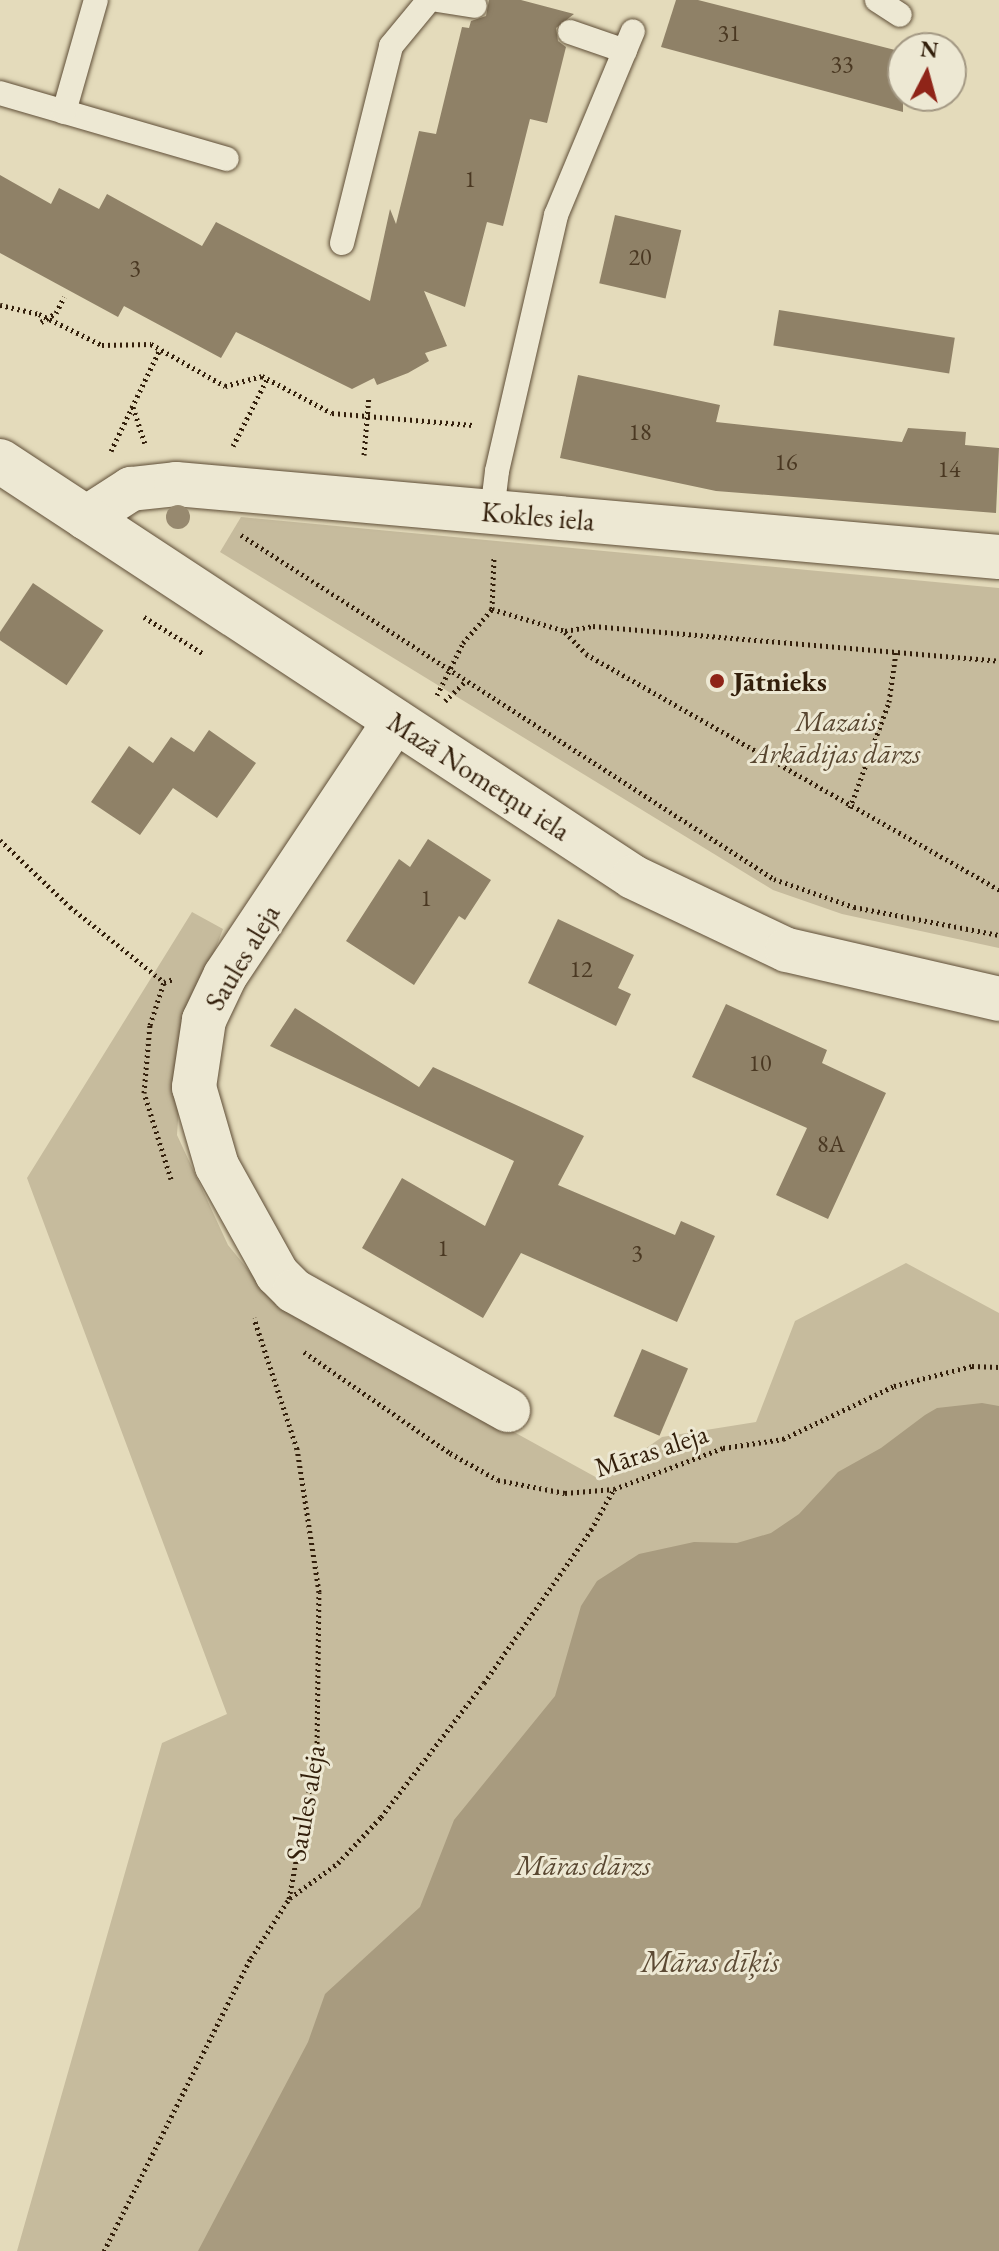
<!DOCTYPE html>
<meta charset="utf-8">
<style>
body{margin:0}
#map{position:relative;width:999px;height:2251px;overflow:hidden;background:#e4dbbb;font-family:"EB Garamond",serif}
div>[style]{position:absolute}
.green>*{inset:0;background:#c6bb9d}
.water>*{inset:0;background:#a89b7f}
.building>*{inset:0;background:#8f8167;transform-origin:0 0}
.path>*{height:5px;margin-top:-2.5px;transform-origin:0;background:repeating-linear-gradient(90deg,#331f0b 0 2px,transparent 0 6px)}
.roads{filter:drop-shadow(0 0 2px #5f4e37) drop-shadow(0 0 2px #5f4e37)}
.service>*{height:24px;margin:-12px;padding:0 12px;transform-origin:12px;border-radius:12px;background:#ede8d3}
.minor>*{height:44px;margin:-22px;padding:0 22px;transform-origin:22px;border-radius:22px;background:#ede8d3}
.tertiary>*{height:44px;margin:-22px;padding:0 22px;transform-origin:22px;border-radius:22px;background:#ede8d3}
.trees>*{width:24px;height:24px;margin:-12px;border-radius:50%;background:#97896f}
.dots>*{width:22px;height:22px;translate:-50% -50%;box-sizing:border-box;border:4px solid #ede8d3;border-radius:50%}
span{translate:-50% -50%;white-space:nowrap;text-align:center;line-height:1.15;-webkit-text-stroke:6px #ede8d3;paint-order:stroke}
.number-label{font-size:24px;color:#4a3822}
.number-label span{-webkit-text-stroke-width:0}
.street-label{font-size:28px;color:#331f0b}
.poi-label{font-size:28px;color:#331f0b;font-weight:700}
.left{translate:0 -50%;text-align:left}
.park-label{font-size:28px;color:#584630;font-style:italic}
.water-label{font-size:30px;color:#5c4a34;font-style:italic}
.north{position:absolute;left:887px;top:32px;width:80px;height:80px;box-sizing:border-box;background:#ede8d3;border:2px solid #a39883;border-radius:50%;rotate:6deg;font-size:22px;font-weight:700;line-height:32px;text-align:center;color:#331f0b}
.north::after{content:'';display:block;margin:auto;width:28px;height:36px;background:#8f2418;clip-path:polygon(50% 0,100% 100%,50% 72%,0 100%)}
</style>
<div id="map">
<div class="green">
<div style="clip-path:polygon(241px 517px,999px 588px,999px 948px,842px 914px,773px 890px,220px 552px)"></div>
<div style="clip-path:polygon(192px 912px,223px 929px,184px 1032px,177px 1135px,228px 1245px,271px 1298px,601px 1480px,662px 1437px,756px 1422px,795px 1321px,906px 1263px,999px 1313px,999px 2251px,17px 2251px,162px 1743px,227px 1714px,27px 1178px)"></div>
</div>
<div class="water">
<div style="clip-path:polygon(982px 1403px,999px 1406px,999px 2251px,198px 2251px,308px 2042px,325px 1994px,420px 1907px,454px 1820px,555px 1696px,581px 1606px,597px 1581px,639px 1554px,694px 1542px,737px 1543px,771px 1533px,799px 1514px,838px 1472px,881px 1448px,925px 1415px,937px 1408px)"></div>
</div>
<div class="building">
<div style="clip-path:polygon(489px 0,521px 0,574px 14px,556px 28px,558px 41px,566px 47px,547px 123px,530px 119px,503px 226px,487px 222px,465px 307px,424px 291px,447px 346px,425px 353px,429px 361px,408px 373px,377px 385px,374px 378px,352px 389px,236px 332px,221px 358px,124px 306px,118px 317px,0 253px,0 175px,51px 204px,59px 188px,99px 209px,107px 194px,202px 246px,216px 222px,370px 301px,390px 209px,396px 224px,419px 131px,436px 134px,462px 27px,469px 28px,471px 21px,486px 16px)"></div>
<div style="clip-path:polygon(676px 0,698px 0,903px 52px,903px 112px,661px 47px)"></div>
<div style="left:615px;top:215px;width:68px;height:70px;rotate:13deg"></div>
<div style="left:779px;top:310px;width:178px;height:36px;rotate:9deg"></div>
<div style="clip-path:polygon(578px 375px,720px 405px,716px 422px,902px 442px,908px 428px,966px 432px,965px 445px,999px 448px,996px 513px,716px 491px,560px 458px)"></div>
<div style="left:33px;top:583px;width:85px;height:66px;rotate:34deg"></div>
<div style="clip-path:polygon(209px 730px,256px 763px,217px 818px,173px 788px,140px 835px,91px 802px,129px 746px,153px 763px,171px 737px,194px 752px)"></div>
<div style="clip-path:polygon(428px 839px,491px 880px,465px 920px,459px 916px,414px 985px,346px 941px,399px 859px,410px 867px)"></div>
<div style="clip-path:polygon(558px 919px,634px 955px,618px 988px,631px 994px,616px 1026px,528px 983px)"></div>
<div style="clip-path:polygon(726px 1004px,827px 1050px,822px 1063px,886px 1093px,828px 1219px,776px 1195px,807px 1128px,692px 1077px)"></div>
<div style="clip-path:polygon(295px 1008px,419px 1087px,433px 1067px,584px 1136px,558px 1185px,675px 1235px,681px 1221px,715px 1236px,677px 1322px,521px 1253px,483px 1318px,362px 1248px,402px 1178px,485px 1226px,514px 1161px,270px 1046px)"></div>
<div style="left:642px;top:1349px;width:50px;height:73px;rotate:23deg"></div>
</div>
<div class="path">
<div style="left:0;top:305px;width:40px;rotate:13deg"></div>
<div style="left:39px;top:314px;width:70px;rotate:26.2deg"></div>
<div style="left:102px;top:345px;width:49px;rotate:-1.2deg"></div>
<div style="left:151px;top:344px;width:85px;rotate:29.6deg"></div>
<div style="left:225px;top:386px;width:38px;rotate:-15deg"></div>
<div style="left:262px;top:376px;width:79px;rotate:27.9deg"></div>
<div style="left:332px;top:413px;width:141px;rotate:4.9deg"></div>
<div style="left:41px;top:322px;width:17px;rotate:-31deg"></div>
<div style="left:56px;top:313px;width:18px;rotate:-63deg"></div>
<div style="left:133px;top:407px;width:38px;rotate:72deg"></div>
<div style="left:233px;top:446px;width:75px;rotate:-63.1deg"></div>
<div style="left:111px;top:451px;width:113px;rotate:-64.3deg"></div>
<div style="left:364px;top:455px;width:59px;rotate:-85.2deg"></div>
<div style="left:241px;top:535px;width:634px;rotate:32.84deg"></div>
<div style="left:774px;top:879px;width:85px;rotate:19.3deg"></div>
<div style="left:854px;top:907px;width:148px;rotate:10.9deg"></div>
<div style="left:492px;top:609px;width:76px;rotate:16.8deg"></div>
<div style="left:565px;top:631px;width:28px;rotate:-10deg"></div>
<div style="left:593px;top:626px;width:408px;rotate:4.9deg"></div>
<div style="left:144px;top:617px;width:70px;rotate:31.7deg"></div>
<div style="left:565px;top:632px;width:30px;rotate:46deg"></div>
<div style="left:586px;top:654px;width:476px;rotate:29.7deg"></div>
<div style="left:437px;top:695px;width:58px;rotate:-63.4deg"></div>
<div style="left:463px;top:643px;width:45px;rotate:-49.5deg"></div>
<div style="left:492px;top:609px;width:52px;rotate:-87.8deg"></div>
<div style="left:445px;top:701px;width:28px;rotate:-44deg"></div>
<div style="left:850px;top:808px;width:113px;rotate:-69.8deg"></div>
<div style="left:889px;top:702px;width:50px;rotate:-82deg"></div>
<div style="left:0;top:840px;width:97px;rotate:43.7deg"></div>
<div style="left:70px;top:907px;width:120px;rotate:38.6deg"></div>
<div style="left:171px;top:1179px;width:90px;rotate:-107.4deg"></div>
<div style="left:144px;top:1093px;width:68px;rotate:-85deg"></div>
<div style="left:150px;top:1025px;width:45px;rotate:-72deg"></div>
<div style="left:164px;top:982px;width:10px;rotate:-17deg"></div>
<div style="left:304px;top:1352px;width:178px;rotate:34.7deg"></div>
<div style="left:450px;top:1453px;width:55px;rotate:29.4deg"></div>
<div style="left:498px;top:1480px;width:68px;rotate:11deg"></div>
<div style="left:565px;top:1493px;width:49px;rotate:-4.7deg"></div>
<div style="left:614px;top:1489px;width:116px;rotate:-20.6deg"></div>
<div style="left:723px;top:1448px;width:61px;rotate:-8.5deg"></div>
<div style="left:783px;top:1439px;width:123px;rotate:-25.5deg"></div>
<div style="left:894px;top:1386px;width:81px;rotate:-14.4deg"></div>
<div style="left:972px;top:1366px;width:27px;rotate:2deg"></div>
<div style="left:290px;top:1898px;width:59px;rotate:-36.1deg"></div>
<div style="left:338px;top:1863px;width:63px;rotate:-46.9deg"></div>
<div style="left:381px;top:1817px;width:169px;rotate:-52.5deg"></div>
<div style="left:484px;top:1683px;width:187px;rotate:-55deg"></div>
<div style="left:591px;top:1530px;width:47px;rotate:-60.7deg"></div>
<div style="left:104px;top:2251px;width:328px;rotate:-63.4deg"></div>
<div style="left:251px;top:1958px;width:70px;rotate:-57.2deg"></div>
<div style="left:289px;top:1899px;width:153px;rotate:-79.4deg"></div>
<div style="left:317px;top:1749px;width:157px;rotate:-89.3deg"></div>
<div style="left:319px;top:1592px;width:145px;rotate:-98.7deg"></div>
<div style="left:297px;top:1449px;width:138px;rotate:-108.2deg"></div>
</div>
<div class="roads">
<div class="service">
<div style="left:438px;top:0;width:37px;rotate:9deg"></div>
<div style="left:877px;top:0;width:27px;rotate:33deg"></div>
<div style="left:570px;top:32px;width:58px;rotate:19.1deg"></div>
<div style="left:0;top:93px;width:236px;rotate:16.2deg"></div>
<div style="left:64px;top:112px;width:116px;rotate:-74.1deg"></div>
<div style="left:342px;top:243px;width:203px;rotate:-76deg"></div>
<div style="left:391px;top:46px;width:60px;rotate:-50.4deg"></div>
<div style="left:492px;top:512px;width:41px;rotate:-83deg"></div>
<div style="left:497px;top:471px;width:263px;rotate:-77deg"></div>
<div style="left:556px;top:215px;width:199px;rotate:-67.3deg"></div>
</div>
<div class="minor">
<div style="left:86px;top:518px;width:54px;rotate:-32.8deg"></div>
<div style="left:131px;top:489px;width:45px;rotate:-6.3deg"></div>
<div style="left:176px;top:484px;width:826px;rotate:5.07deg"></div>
<div style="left:395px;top:721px;width:306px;rotate:123.7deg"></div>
<div style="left:225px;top:976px;width:49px;rotate:115.5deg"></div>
<div style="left:204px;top:1020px;width:68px;rotate:98.5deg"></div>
<div style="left:194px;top:1087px;width:82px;rotate:73.8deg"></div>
<div style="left:217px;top:1166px;width:124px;rotate:60.9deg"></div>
<div style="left:277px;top:1274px;width:24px;rotate:45deg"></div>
<div style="left:294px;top:1291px;width:245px;rotate:29.1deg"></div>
</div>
<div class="tertiary">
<div style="left:0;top:461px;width:757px;rotate:33.31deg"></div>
<div style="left:633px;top:877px;width:170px;rotate:25.4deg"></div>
<div style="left:787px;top:950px;width:218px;rotate:13deg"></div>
</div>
</div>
<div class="trees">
<div style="left:178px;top:517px"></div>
</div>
<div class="dots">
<div style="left:717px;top:681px;background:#8f2418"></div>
</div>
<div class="number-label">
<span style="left:729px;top:33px">31</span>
<span style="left:842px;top:64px">33</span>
<span style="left:470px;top:179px">1</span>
<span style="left:640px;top:257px">20</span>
<span style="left:135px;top:268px">3</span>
<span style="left:640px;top:432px">18</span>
<span style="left:786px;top:462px">16</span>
<span style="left:949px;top:469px">14</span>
<span style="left:426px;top:898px">1</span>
<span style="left:581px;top:969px">12</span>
<span style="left:760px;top:1063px">10</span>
<span style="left:831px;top:1144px">8A</span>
<span style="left:443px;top:1248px">1</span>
<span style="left:637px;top:1253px">3</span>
</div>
<div class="street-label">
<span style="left:538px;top:516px;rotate:5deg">Kokles iela</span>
<span style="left:479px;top:776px;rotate:33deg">Mazā Nometņu iela</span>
<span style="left:242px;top:957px;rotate:-59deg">Saules aleja</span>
<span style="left:651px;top:1450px;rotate:-18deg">Māras aleja</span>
<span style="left:305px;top:1803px;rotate:-80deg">Saules aleja</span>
</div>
<div class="poi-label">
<span class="left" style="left:733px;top:681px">Jātnieks</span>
</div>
<div class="park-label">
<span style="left:836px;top:737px">Mazais<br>Arkādijas dārzs</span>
<span style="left:583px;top:1865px">Māras dārzs</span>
</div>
<div class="water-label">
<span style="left:710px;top:1962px">Māras dīķis</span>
</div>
<div class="north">N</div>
</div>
